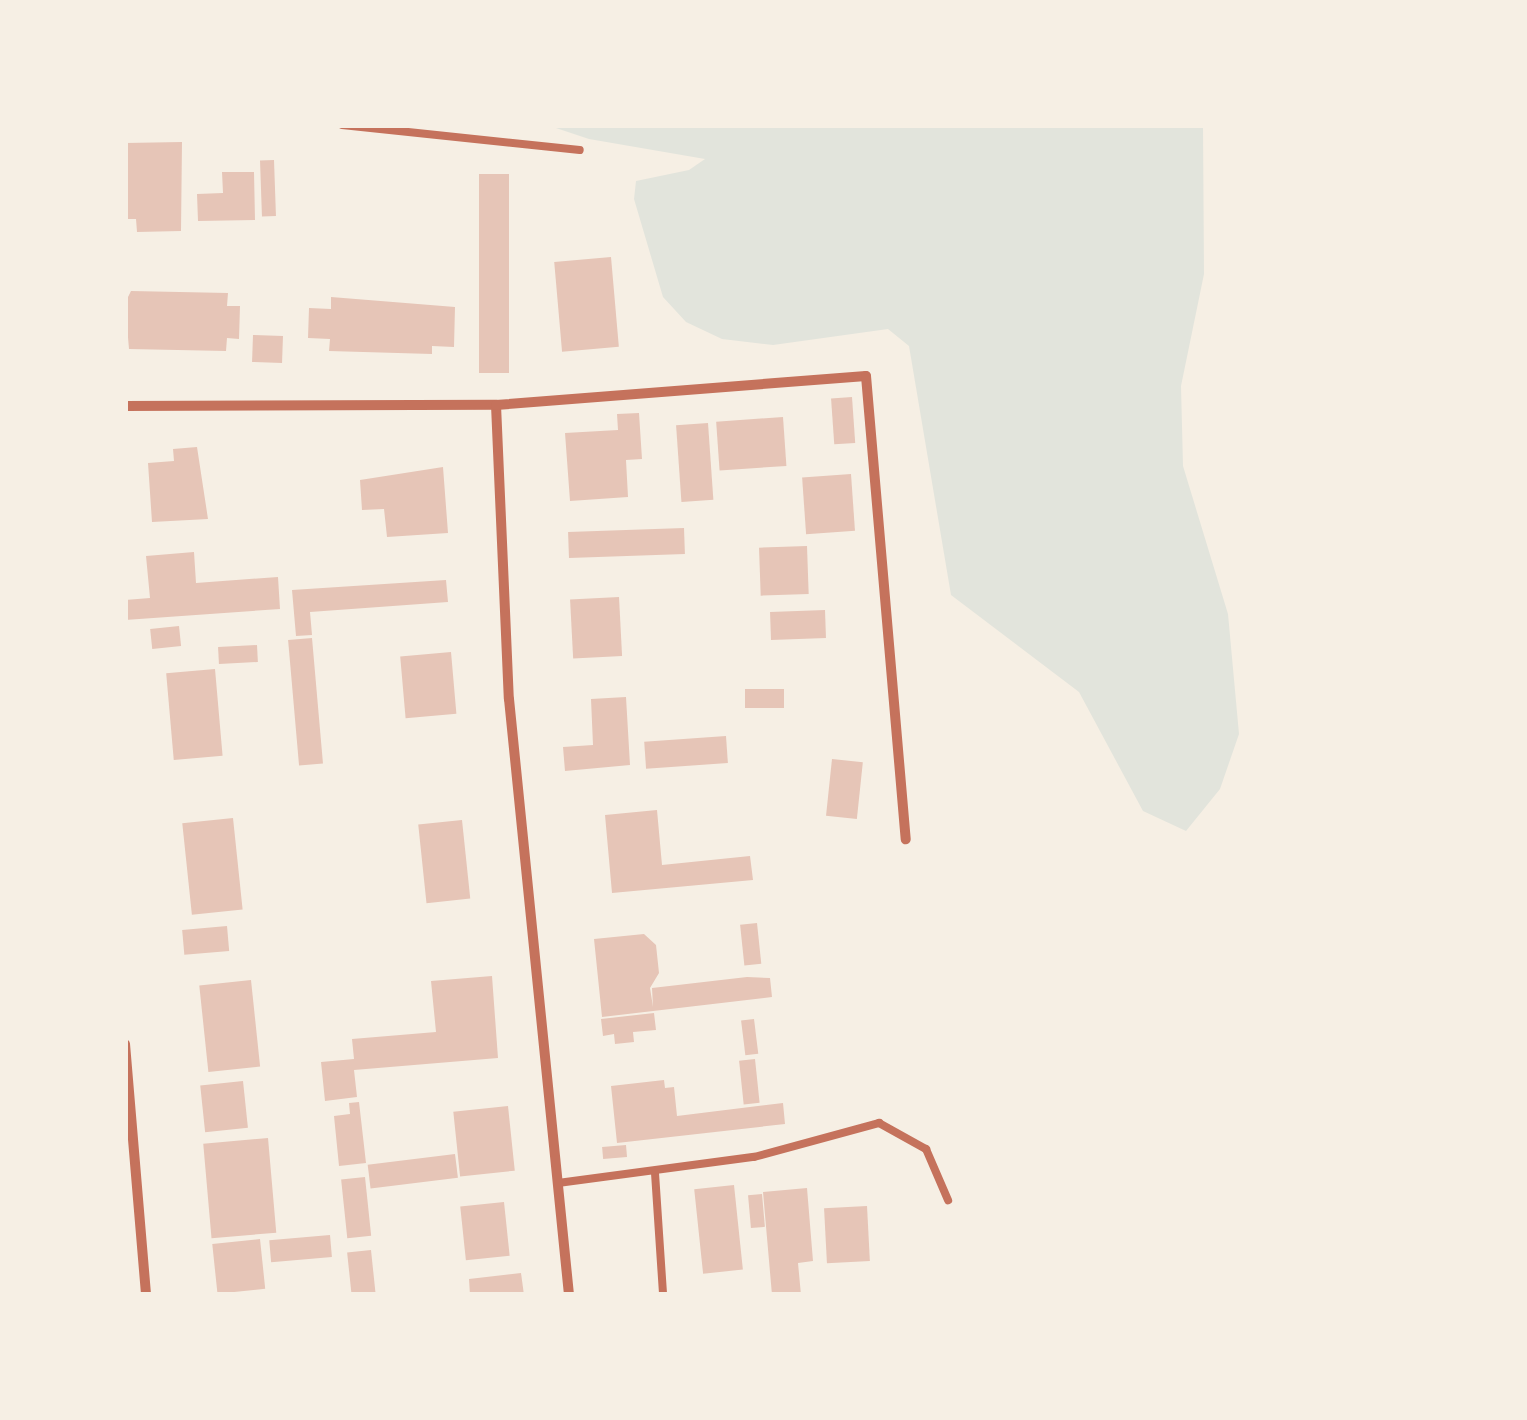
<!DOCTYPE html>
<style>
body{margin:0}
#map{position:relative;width:1527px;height:1420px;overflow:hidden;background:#f6efe4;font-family:"Golos Text",sans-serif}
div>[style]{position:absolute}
.green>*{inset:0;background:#e2e4dc}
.building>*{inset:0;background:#e6c5b7;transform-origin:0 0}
.service>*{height:8px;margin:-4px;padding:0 4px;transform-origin:4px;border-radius:4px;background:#c5725c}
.minor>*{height:10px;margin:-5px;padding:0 5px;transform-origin:5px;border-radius:5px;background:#c5725c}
span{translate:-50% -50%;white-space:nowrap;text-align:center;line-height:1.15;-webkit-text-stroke:8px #f6efe4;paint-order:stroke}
.frame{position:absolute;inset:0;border:128px solid #f6efe4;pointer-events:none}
</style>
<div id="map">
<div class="green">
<div style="clip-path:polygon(547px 125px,1203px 125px,1204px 274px,1181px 386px,1183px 466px,1228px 614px,1239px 734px,1220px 789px,1186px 831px,1143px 811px,1079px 692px,951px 595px,909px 346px,888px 329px,773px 345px,722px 339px,686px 322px,663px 297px,634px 199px,636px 181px,689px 170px,705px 159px,589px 139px)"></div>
</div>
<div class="building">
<div style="clip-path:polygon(182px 142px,181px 231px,137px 232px,136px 219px,125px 219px,125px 143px)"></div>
<div style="left:274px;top:160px;width:56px;height:14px;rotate:88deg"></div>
<div style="clip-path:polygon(222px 172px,254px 172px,255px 220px,198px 221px,197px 194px,223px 193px)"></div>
<div style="left:479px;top:174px;width:30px;height:199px"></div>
<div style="left:611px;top:257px;width:90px;height:57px;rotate:85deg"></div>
<div style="clip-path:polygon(131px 291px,228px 293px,227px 306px,240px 306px,239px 339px,227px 338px,226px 351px,129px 349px,125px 303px)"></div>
<div style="clip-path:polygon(331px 297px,455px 307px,454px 347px,432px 346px,432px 354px,329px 351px,330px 339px,308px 338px,309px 308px,331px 309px)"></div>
<div style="left:253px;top:335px;width:30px;height:27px;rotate:2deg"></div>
<div style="left:852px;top:397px;width:46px;height:21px;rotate:86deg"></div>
<div style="clip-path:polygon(639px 413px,642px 459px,626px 460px,628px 497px,570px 501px,565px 433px,618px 430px,617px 414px)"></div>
<div style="left:783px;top:417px;width:49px;height:67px;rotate:86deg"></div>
<div style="left:708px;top:423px;width:77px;height:32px;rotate:86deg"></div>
<div style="clip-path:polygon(197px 447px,208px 519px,152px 522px,148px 463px,174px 461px,173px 449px)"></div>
<div style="clip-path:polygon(443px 467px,448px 533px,387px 537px,384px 509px,362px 510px,360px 480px)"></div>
<div style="left:851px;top:474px;width:57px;height:49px;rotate:86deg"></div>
<div style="left:684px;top:528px;width:26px;height:116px;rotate:88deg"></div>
<div style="left:807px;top:546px;width:48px;height:48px;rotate:88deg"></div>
<div style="clip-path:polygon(194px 552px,196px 583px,278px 577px,280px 609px,125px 620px,125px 600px,150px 598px,146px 556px)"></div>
<div style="clip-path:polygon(446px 580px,448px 602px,310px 612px,312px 635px,296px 636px,292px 590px)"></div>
<div style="left:619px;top:597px;width:59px;height:49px;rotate:87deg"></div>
<div style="left:825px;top:610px;width:28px;height:55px;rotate:88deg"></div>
<div style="left:179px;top:626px;width:20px;height:29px;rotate:84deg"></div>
<div style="left:312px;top:638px;width:126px;height:24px;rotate:85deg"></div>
<div style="left:257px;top:645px;width:17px;height:39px;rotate:87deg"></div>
<div style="left:451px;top:652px;width:62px;height:51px;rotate:85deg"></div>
<div style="left:215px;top:669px;width:87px;height:49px;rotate:85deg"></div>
<div style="left:784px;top:689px;width:19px;height:39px;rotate:90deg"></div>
<div style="clip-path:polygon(626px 697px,630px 765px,565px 771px,563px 747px,593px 745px,591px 699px)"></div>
<div style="left:726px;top:736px;width:27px;height:82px;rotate:86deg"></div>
<div style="left:832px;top:759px;width:31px;height:57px;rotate:6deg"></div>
<div style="clip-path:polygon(657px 810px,662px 865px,750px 856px,753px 880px,612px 893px,605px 815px)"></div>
<div style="left:233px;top:818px;width:92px;height:51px;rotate:84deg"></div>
<div style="left:462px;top:820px;width:79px;height:44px;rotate:84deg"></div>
<div style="left:757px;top:923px;width:41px;height:17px;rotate:84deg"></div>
<div style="left:227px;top:926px;width:25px;height:45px;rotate:85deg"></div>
<div style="clip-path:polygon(644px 934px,656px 945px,659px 973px,650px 988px,653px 1007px,652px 988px,747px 977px,770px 978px,772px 997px,602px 1017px,594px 939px)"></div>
<div style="clip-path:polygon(492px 976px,498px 1058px,354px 1070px,357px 1097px,325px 1101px,321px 1062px,354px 1059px,352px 1039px,436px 1032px,431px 981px)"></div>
<div style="left:251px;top:980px;width:87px;height:52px;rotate:84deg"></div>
<div style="clip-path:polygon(654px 1013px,656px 1030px,633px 1032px,634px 1042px,615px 1044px,614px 1034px,603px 1036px,601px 1019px)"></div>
<div style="left:754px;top:1019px;width:35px;height:13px;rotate:83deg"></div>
<div style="left:755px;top:1059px;width:44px;height:16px;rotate:84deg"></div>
<div style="clip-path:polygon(664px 1080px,665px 1088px,674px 1087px,677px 1116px,783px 1103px,785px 1124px,617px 1143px,611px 1086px)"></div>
<div style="left:243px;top:1081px;width:47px;height:43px;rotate:84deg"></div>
<div style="clip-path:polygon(359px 1102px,366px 1163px,339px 1166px,334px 1116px,350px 1114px,349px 1103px)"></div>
<div style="left:508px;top:1106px;width:65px;height:55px;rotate:84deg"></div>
<div style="left:268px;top:1138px;width:95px;height:65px;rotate:85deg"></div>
<div style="left:626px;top:1145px;width:12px;height:24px;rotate:85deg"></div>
<div style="left:455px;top:1154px;width:24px;height:88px;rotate:83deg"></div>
<div style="left:365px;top:1177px;width:59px;height:24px;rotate:84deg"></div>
<div style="left:734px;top:1185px;width:85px;height:40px;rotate:84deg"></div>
<div style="clip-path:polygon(807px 1188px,813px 1261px,798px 1263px,801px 1295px,772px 1295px,763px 1192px)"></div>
<div style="left:762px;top:1194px;width:33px;height:14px;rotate:85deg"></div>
<div style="left:504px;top:1202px;width:54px;height:44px;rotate:84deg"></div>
<div style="left:867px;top:1206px;width:55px;height:43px;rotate:87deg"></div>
<div style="left:330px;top:1235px;width:22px;height:61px;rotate:85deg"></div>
<div style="left:260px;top:1239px;width:50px;height:48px;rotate:84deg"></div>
<div style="left:371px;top:1250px;width:45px;height:24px;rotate:84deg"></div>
<div style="clip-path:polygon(521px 1273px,524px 1295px,470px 1295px,469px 1279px)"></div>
</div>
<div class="service">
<div style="left:342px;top:125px;width:239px;rotate:6deg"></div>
<div style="left:655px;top:1173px;width:122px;rotate:86.2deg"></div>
<div style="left:558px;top:1183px;width:198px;rotate:-7.6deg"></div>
<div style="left:754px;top:1157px;width:130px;rotate:-15.2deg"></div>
<div style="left:879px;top:1123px;width:54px;rotate:29deg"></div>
<div style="left:926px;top:1149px;width:56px;rotate:66.7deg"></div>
</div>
<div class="minor">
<div style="left:496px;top:405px;width:294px;rotate:87.5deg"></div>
<div style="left:509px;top:699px;width:599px;rotate:84.25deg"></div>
<div style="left:125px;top:406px;width:371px;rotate:-0.2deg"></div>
<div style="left:496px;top:405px;width:371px;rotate:-4.5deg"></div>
<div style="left:866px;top:376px;width:465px;rotate:85.1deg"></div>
<div style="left:125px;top:1044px;width:252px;rotate:85.2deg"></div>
</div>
<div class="frame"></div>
</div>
